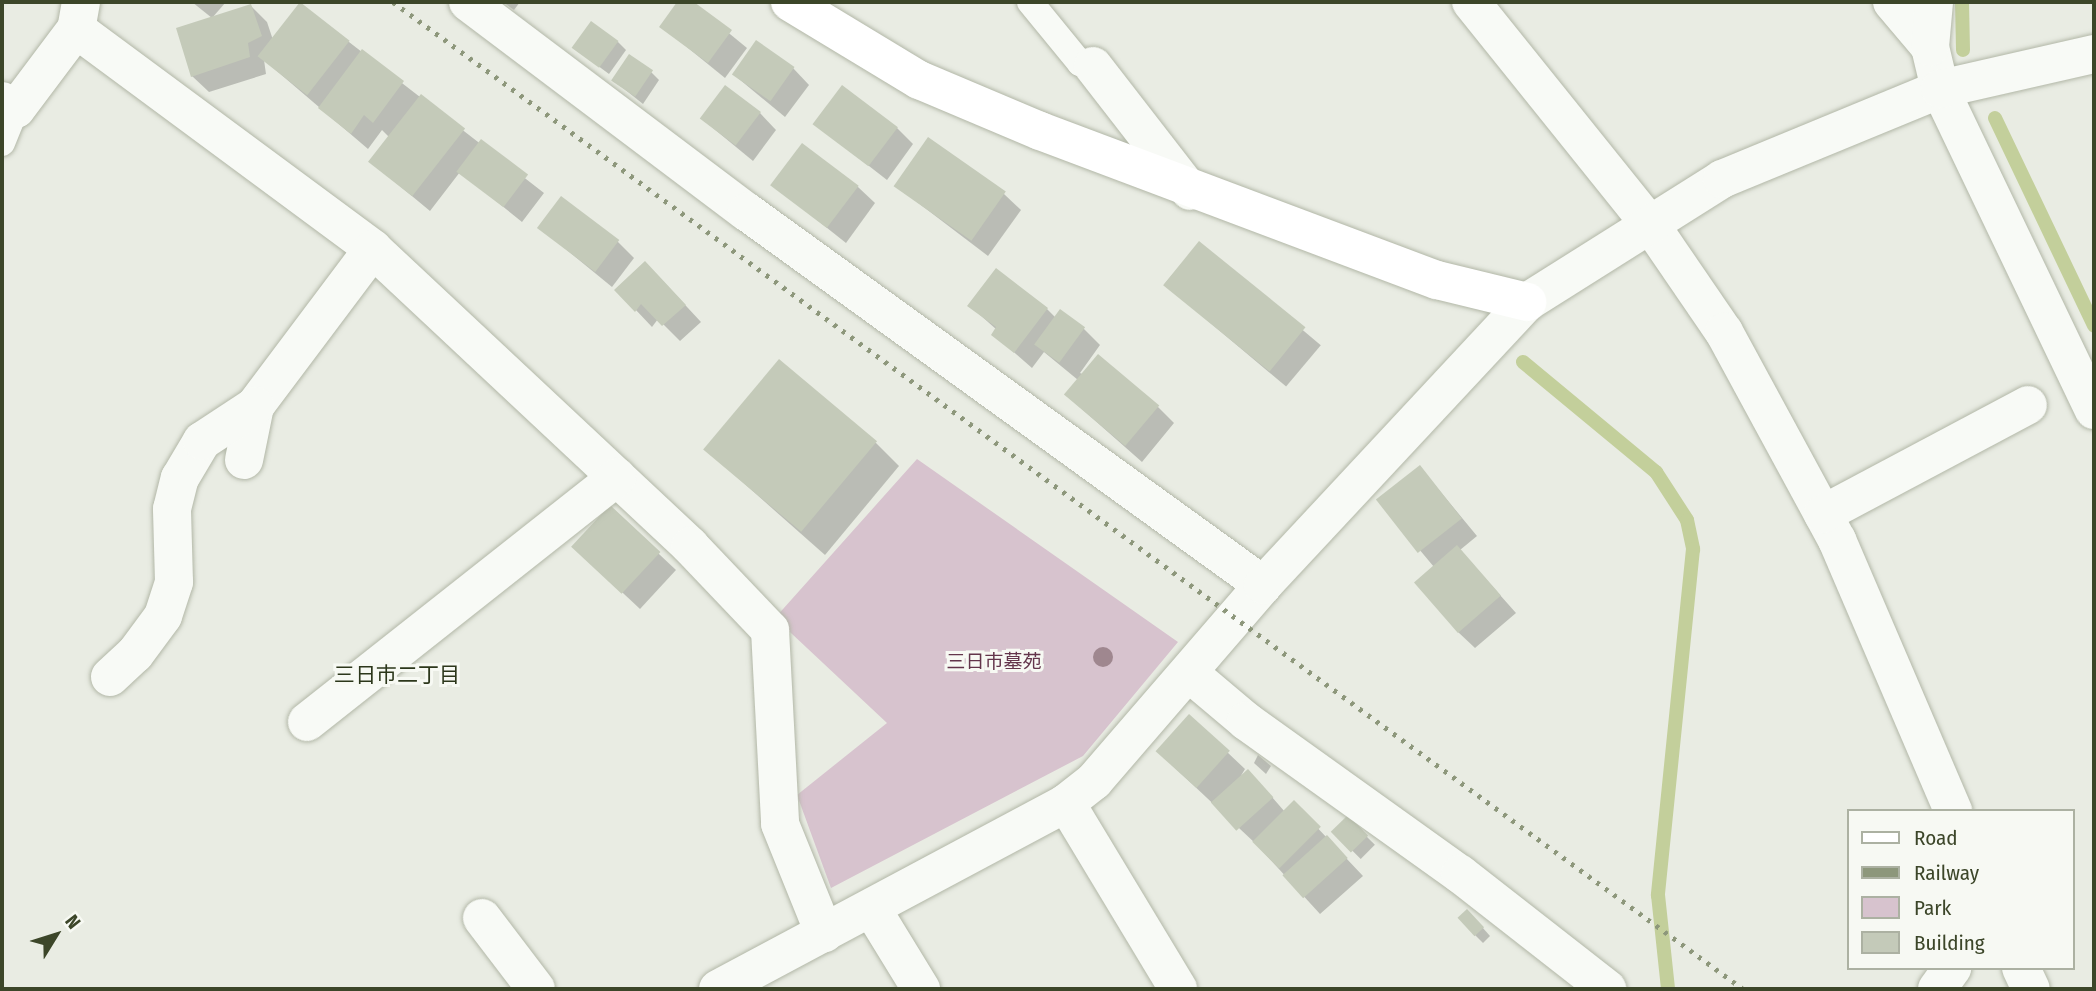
<!DOCTYPE html>
<meta charset="utf-8">
<style>
body{margin:0}
#map{position:relative;width:2096px;height:991px;overflow:hidden;background:#e9ece3;font-family:"Fira Sans Condensed","Noto Sans JP",sans-serif}
div>[style]{position:absolute}
.green>*{inset:0;background:#d7c3ce}
.shadow>*{inset:0;background:#0003;transform-origin:0 0}
.stream>*{height:14px;margin:-7px;padding:0 7px;transform-origin:7px;border-radius:7px;background:#c3cf9b}
.building>*{inset:0;background:#c4cab9;transform-origin:0 0}
.roads{filter:drop-shadow(0 0 2px #b2b7a7) drop-shadow(0 0 2px #b2b7a7)}
.lane>*{height:26px;margin:-13px;padding:0 13px;transform-origin:13px;border-radius:13px;background:#f8faf6}
.street>*{height:38px;margin:-19px;padding:0 19px;transform-origin:19px;border-radius:19px;background:#f8faf6}
.secondary>*{height:38px;margin:-19px;padding:0 19px;transform-origin:19px;border-radius:19px;background:#fff}
.rail>*{height:5px;margin-top:-2.5px;transform-origin:0;background:repeating-linear-gradient(90deg,#8d977b 0 3.5px,transparent 0 10.5px)}
.trees>*{width:20px;height:20px;margin:-10px;border-radius:50%;background:#9f878f}
span{translate:-50% -50%;white-space:nowrap;text-align:center;line-height:1.15;-webkit-text-stroke:6px #f7f9f3;paint-order:stroke}
.park-label{font-size:19px;color:#63354b}
.neighbourhood-label{font-size:21px;color:#2c371b}
.frame{position:absolute;inset:0;border:4px solid #3c4629;pointer-events:none}
.legend{position:absolute;left:1847px;top:809px;width:228px;height:161px;box-sizing:border-box;background:#f7f9f3;border:2px solid #acb1a2;margin:0;padding:9px 12px;list-style:none;font-size:21px;color:#3c4629}
.legend li{display:flex;align-items:center;gap:14px;height:35px}
.legend b{width:35px;border:2px solid #acb1a2}
.north{position:absolute;left:21px;top:900px;width:70px;height:70px;-webkit-text-stroke:5px #f7f9f3;paint-order:stroke;rotate:52deg;font-size:19px;font-weight:700;line-height:28px;text-align:center;color:#3c4629}
.north::after{content:'';display:block;margin:auto;width:24px;height:32px;background:#3c4629;clip-path:polygon(50% 0,100% 100%,50% 72%,0 100%)}
</style>
<div id="map">
<div class="green">
<div style="clip-path:polygon(917px 459px,1178px 642px,1083px 756px,831px 888px,797px 795px,887px 723px,775px 618px)"></div>
</div>
<div class="shadow">
<div style="clip-path:polygon(192px 2px,226px 2px,212px 18px)"></div>
<div style="clip-path:polygon(503px 2px,520px 2px,514px 10px)"></div>
<div style="clip-path:polygon(679px 2px,691px 2px,747px 48px,725px 78px,661px 26px)"></div>
<div style="clip-path:polygon(251px 6px,267px 22px,273px 40px,349px 42px,544px 193px,522px 222px,460px 172px,430px 211px,372px 163px,390px 138px,382px 130px,368px 149px,264px 60px,266px 74px,209px 92px,192px 76px)"></div>
<div style="clip-path:polygon(618px 42px,626px 50px,609px 74px,574px 48px)"></div>
<div style="clip-path:polygon(793px 68px,809px 85px,785px 117px,733px 74px)"></div>
<div style="clip-path:polygon(651px 72px,659px 80px,643px 104px,613px 80px)"></div>
<div style="clip-path:polygon(760px 113px,776px 130px,753px 161px,702px 119px)"></div>
<div style="clip-path:polygon(815px 124px,897px 128px,913px 144px,887px 180px)"></div>
<div style="clip-path:polygon(773px 185px,858px 187px,875px 203px,846px 243px)"></div>
<div style="clip-path:polygon(896px 186px,1004px 194px,1021px 210px,988px 256px)"></div>
<div style="clip-path:polygon(540px 228px,618px 242px,634px 258px,612px 287px)"></div>
<div style="left:1199px;top:243px;width:159px;height:54px;rotate:40deg"></div>
<div style="clip-path:polygon(661px 279px,701px 322px,680px 341px,658px 319px,652px 327px,617px 290px)"></div>
<div style="clip-path:polygon(970px 306px,1047px 309px,1056px 318px,1084px 329px,1100px 345px,1080px 373px,1158px 407px,1174px 423px,1142px 462px,1066px 395px,1078px 380px,1044px 352px,1032px 368px,994px 335px,997px 330px)"></div>
<div style="clip-path:polygon(876px 443px,899px 466px,825px 555px,705px 449px)"></div>
<div style="clip-path:polygon(1420px 467px,1477px 536px,1460px 550px,1516px 613px,1475px 648px,1458px 632px,1434px 567px,1378px 500px)"></div>
<div style="clip-path:polygon(610px 508px,676px 570px,640px 609px,591px 563px)"></div>
<div style="clip-path:polygon(1189px 716px,1245px 769px,1239px 779px,1264px 788px,1285px 812px,1294px 803px,1363px 876px,1320px 914px,1256px 844px,1174px 767px)"></div>
<div style="clip-path:polygon(1258px 755px,1271px 766px,1266px 774px,1254px 763px)"></div>
<div style="left:1348px;top:818px;width:38px;height:20px;rotate:45deg"></div>
<div style="clip-path:polygon(1475px 919px,1490px 936px,1483px 943px,1475px 935px)"></div>
</div>
<div class="stream">
<div style="left:1962px;top:2px;width:48px;rotate:88.8deg"></div>
<div style="left:1995px;top:118px;width:230px;rotate:64.5deg"></div>
<div style="left:1523px;top:362px;width:173px;rotate:39.6deg"></div>
<div style="left:1656px;top:472px;width:57px;rotate:57.1deg"></div>
<div style="left:1687px;top:520px;width:30px;rotate:78deg"></div>
<div style="left:1693px;top:549px;width:348px;rotate:95.8deg"></div>
<div style="left:1658px;top:895px;width:95px;rotate:83.9deg"></div>
</div>
<div class="building">
<div style="left:300px;top:2px;width:63px;height:69px;rotate:38deg"></div>
<div style="clip-path:polygon(677px 2px,694px 2px,732px 30px,708px 63px,659px 27px)"></div>
<div style="clip-path:polygon(251px 4px,262px 36px,248px 43px,250px 57px,191px 77px,176px 28px)"></div>
<div style="left:591px;top:21px;width:34px;height:33px;rotate:36deg"></div>
<div style="left:756px;top:40px;width:47px;height:42px;rotate:35deg"></div>
<div style="clip-path:polygon(362px 49px,404px 81px,373px 123px,364px 115px,351px 134px,318px 108px)"></div>
<div style="left:629px;top:54px;width:29px;height:32px;rotate:34deg"></div>
<div style="left:725px;top:85px;width:45px;height:42px;rotate:37deg"></div>
<div style="left:842px;top:85px;width:70px;height:49px;rotate:37deg"></div>
<div style="left:421px;top:94px;width:56px;height:86px;rotate:38deg"></div>
<div style="left:928px;top:137px;width:95px;height:60px;rotate:35deg"></div>
<div style="left:481px;top:139px;width:59px;height:41px;rotate:37deg"></div>
<div style="left:802px;top:143px;width:71px;height:53px;rotate:37deg"></div>
<div style="left:561px;top:196px;width:73px;height:40px;rotate:37deg"></div>
<div style="left:1199px;top:241px;width:137px;height:57px;rotate:39deg"></div>
<div style="clip-path:polygon(645px 261px,686px 305px,662px 326px,641px 304px,635px 312px,614px 290px)"></div>
<div style="clip-path:polygon(996px 268px,1048px 308px,1014px 353px,991px 335px,996px 327px,967px 306px)"></div>
<div style="left:1060px;top:309px;width:31px;height:44px;rotate:36deg"></div>
<div style="left:1098px;top:354px;width:80px;height:53px;rotate:40deg"></div>
<div style="left:779px;top:359px;width:128px;height:118px;rotate:40deg"></div>
<div style="left:1420px;top:465px;width:68px;height:56px;rotate:52deg"></div>
<div style="left:610px;top:505px;width:69px;height:57px;rotate:43deg"></div>
<div style="left:1457px;top:545px;width:67px;height:57px;rotate:49deg"></div>
<div style="left:1189px;top:714px;width:55px;height:50px;rotate:42deg"></div>
<div style="left:1248px;top:769px;width:38px;height:50px;rotate:48deg"></div>
<div style="left:1294px;top:800px;width:38px;height:59px;rotate:45deg"></div>
<div style="left:1348px;top:815px;width:29px;height:24px;rotate:46deg"></div>
<div style="left:1327px;top:835px;width:31px;height:60px;rotate:48deg"></div>
<div style="left:1467px;top:909px;width:25px;height:13px;rotate:47deg"></div>
</div>
<div class="roads">
<div class="lane">
<div style="left:1030px;top:2px;width:79px;rotate:50.7deg"></div>
<div style="left:1080px;top:63px;width:13px;rotate:13deg"></div>
<div style="left:2px;top:143px;width:37px;rotate:-68deg"></div>
</div>
<div class="street">
<div style="left:81px;top:2px;width:27px;rotate:100deg"></div>
<div style="left:76px;top:29px;width:370px;rotate:36.5deg"></div>
<div style="left:373px;top:249px;width:434px;rotate:43.1deg"></div>
<div style="left:690px;top:546px;width:116px;rotate:46.4deg"></div>
<div style="left:770px;top:630px;width:194px;rotate:87deg"></div>
<div style="left:780px;top:824px;width:118px;rotate:68deg"></div>
<div style="left:468px;top:2px;width:349px;rotate:37deg"></div>
<div style="left:747px;top:212px;width:637px;rotate:35.86deg"></div>
<div style="left:1471px;top:2px;width:289px;rotate:51.2deg"></div>
<div style="left:1652px;top:227px;width:127px;rotate:55.6deg"></div>
<div style="left:1724px;top:332px;width:237px;rotate:61.5deg"></div>
<div style="left:1837px;top:540px;width:295px;rotate:66.8deg"></div>
<div style="left:1892px;top:2px;width:59px;rotate:49.8deg"></div>
<div style="left:1930px;top:47px;width:43px;rotate:76.6deg"></div>
<div style="left:1940px;top:89px;width:356px;rotate:64.4deg"></div>
<div style="left:1930px;top:47px;width:45px;rotate:-84.9deg"></div>
<div style="left:1093px;top:66px;width:158px;rotate:52.2deg"></div>
<div style="left:2px;top:101px;width:16px;rotate:30deg"></div>
<div style="left:16px;top:109px;width:100px;rotate:-53.1deg"></div>
<div style="left:244px;top:460px;width:55px;rotate:-78.5deg"></div>
<div style="left:255px;top:406px;width:196px;rotate:-53.1deg"></div>
<div style="left:1823px;top:514px;width:232px;rotate:-28deg"></div>
<div style="left:1189px;top:673px;width:75px;rotate:40.1deg"></div>
<div style="left:1246px;top:721px;width:263px;rotate:35.6deg"></div>
<div style="left:1460px;top:874px;width:187px;rotate:38deg"></div>
<div style="left:110px;top:677px;width:34px;rotate:-43deg"></div>
<div style="left:135px;top:654px;width:47px;rotate:-53.6deg"></div>
<div style="left:163px;top:616px;width:36px;rotate:-72deg"></div>
<div style="left:174px;top:582px;width:73px;rotate:-91.6deg"></div>
<div style="left:172px;top:509px;width:32px;rotate:-76deg"></div>
<div style="left:180px;top:478px;width:43px;rotate:-59.3deg"></div>
<div style="left:202px;top:441px;width:64px;rotate:-33.4deg"></div>
<div style="left:307px;top:722px;width:395px;rotate:-38.3deg"></div>
<div style="left:1066px;top:803px;width:217px;rotate:58.9deg"></div>
<div style="left:872px;top:909px;width:94px;rotate:58.5deg"></div>
<div style="left:482px;top:918px;width:89px;rotate:52.7deg"></div>
<div style="left:2021px;top:968px;width:23px;rotate:65deg"></div>
<div style="left:718px;top:989px;width:395px;rotate:-28.1deg"></div>
<div style="left:1066px;top:803px;width:36px;rotate:-38deg"></div>
<div style="left:1094px;top:781px;width:259px;rotate:-49.2deg"></div>
<div style="left:1263px;top:585px;width:387px;rotate:-47deg"></div>
<div style="left:1527px;top:302px;width:231px;rotate:-32.2deg"></div>
<div style="left:1722px;top:179px;width:236px;rotate:-22.4deg"></div>
<div style="left:1940px;top:89px;width:158px;rotate:-12.8deg"></div>
<div style="left:1937px;top:989px;width:26px;rotate:-54deg"></div>
</div>
<div class="secondary">
<div style="left:790px;top:2px;width:151px;rotate:31.2deg"></div>
<div style="left:919px;top:80px;width:131px;rotate:22.9deg"></div>
<div style="left:1040px;top:131px;width:424px;rotate:20.6deg"></div>
<div style="left:1437px;top:280px;width:93px;rotate:13.7deg"></div>
</div>
</div>
<div class="rail">
<div style="left:393px;top:2px;width:1672px;rotate:36.17deg"></div>
</div>
<div class="trees">
<div style="left:1103px;top:657px"></div>
</div>
<div class="park-label">
<span style="left:994px;top:662px">三日市墓苑</span>
</div>
<div class="neighbourhood-label">
<span style="left:397px;top:675px">三日市二丁目</span>
</div>
<div class="frame"></div>
<ul class="legend">
<li><b style="height:9px;background:#fff"></b>Road</li>
<li><b style="height:9px;background:#8d977b"></b>Railway</li>
<li><b style="height:19px;background:#d7c3ce"></b>Park</li>
<li><b style="height:19px;background:#c4cab9"></b>Building</li>
</ul>
<div class="north">N</div>
</div>
